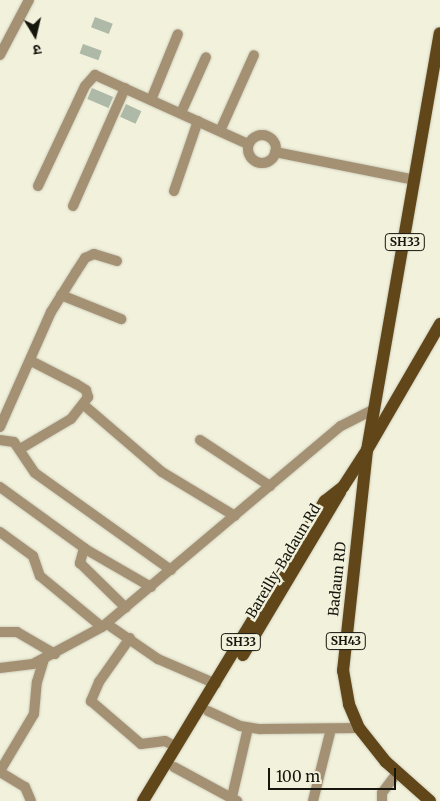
<!DOCTYPE html>
<meta charset="utf-8">
<style>
body{margin:0}
#map{position:relative;width:440px;height:801px;overflow:hidden;background:#f1f1dc;font-family:Merriweather,"Noto Sans Devanagari",serif}
div>[style]{position:absolute}
.building>*{inset:0;background:#aeb9a7;transform-origin:0 0}
.roads{filter:drop-shadow(0 0 1px #cecebb) drop-shadow(0 0 1px #cecebb)}
.minor>*{height:10px;margin:-5px;padding:0 5px;transform-origin:5px;border-radius:5px;background:#a49174}
.minor>.ring{margin:-5px;padding:0;box-sizing:content-box;background:none;border:10px solid #a49174;border-radius:50%}
.major>*{height:12px;margin:-6px;padding:0 6px;transform-origin:6px;border-radius:6px;background:#604619}
span{translate:-50% -50%;white-space:nowrap;text-align:center;line-height:1.15;-webkit-text-stroke:5px #f1f1dc;paint-order:stroke}
.shield-label span{padding:1px 4px;background:#f1f1dc;border:1px solid;border-radius:4px;-webkit-text-stroke-width:0}
.shield-label{font-size:12px;color:#16150e;font-weight:700}
.street-label{font-size:14px;color:#16150e}
.north{position:absolute;left:10px;top:10px;width:50px;height:50px;-webkit-text-stroke:4px #f1f1dc;paint-order:stroke;rotate:171deg;font-size:14px;font-weight:700;line-height:20px;text-align:center;color:#16150e}
.north::after{content:'';display:block;margin:auto;width:18px;height:22px;background:#16150e;clip-path:polygon(50% 0,100% 100%,50% 72%,0 100%)}
.scale{position:absolute;left:268px;top:768px;width:128px;height:22px;box-sizing:border-box;border:2px solid #16150e;border-top:0;padding-left:6px;font-size:15px;line-height:18px;white-space:nowrap;color:#16150e;-webkit-text-stroke:4px #f1f1dc;paint-order:stroke}
</style>
<div id="map">
<div class="building">
<div style="left:95px;top:17px;width:19px;height:11px;rotate:21deg"></div>
<div style="left:83px;top:44px;width:20px;height:10px;rotate:20deg"></div>
<div style="left:92px;top:88px;width:23px;height:12px;rotate:23deg"></div>
<div style="left:126px;top:104px;width:17px;height:14px;rotate:25deg"></div>
</div>
<div class="roads">
<div class="minor">
<div style="left:0;top:55px;width:62px;rotate:-62.2deg"></div>
<div style="left:151px;top:100px;width:71px;rotate:-67.8deg"></div>
<div style="left:181px;top:113px;width:61px;rotate:-65.9deg"></div>
<div style="left:220px;top:131px;width:83px;rotate:-65.9deg"></div>
<div class="ring" style="left:248px;top:135px;width:18px;height:18px"></div>
<div style="left:275px;top:152px;width:143px;rotate:11.3deg"></div>
<div style="left:38px;top:186px;width:110px;rotate:-64.8deg"></div>
<div style="left:85px;top:86px;width:15px;rotate:-48deg"></div>
<div style="left:95px;top:75px;width:168px;rotate:24.3deg"></div>
<div style="left:174px;top:191px;width:74px;rotate:-71.1deg"></div>
<div style="left:73px;top:206px;width:129px;rotate:-66.2deg"></div>
<div style="left:61px;top:295px;width:65px;rotate:21.8deg"></div>
<div style="left:85px;top:406px;width:101px;rotate:40.6deg"></div>
<div style="left:162px;top:472px;width:85px;rotate:31.1deg"></div>
<div style="left:0;top:427px;width:126px;rotate:-66.1deg"></div>
<div style="left:51px;top:312px;width:47px;rotate:-58deg"></div>
<div style="left:76px;top:272px;width:17px;rotate:-57deg"></div>
<div style="left:85px;top:258px;width:10px;rotate:-24deg"></div>
<div style="left:94px;top:254px;width:24px;rotate:17deg"></div>
<div style="left:0;top:440px;width:14px;rotate:8deg"></div>
<div style="left:14px;top:442px;width:37px;rotate:56deg"></div>
<div style="left:35px;top:473px;width:167px;rotate:35.5deg"></div>
<div style="left:200px;top:440px;width:84px;rotate:33.3deg"></div>
<div style="left:20px;top:449px;width:59px;rotate:-30.5deg"></div>
<div style="left:71px;top:419px;width:28px;rotate:-52deg"></div>
<div style="left:88px;top:397px;width:7px;rotate:-106deg"></div>
<div style="left:86px;top:390px;width:12px;rotate:-149deg"></div>
<div style="left:76px;top:384px;width:51px;rotate:-152.9deg"></div>
<div style="left:0;top:487px;width:107px;rotate:35.9deg"></div>
<div style="left:87px;top:550px;width:74px;rotate:30deg"></div>
<div style="left:0;top:532px;width:41px;rotate:36deg"></div>
<div style="left:33px;top:556px;width:21px;rotate:71deg"></div>
<div style="left:40px;top:576px;width:80px;rotate:39.4deg"></div>
<div style="left:84px;top:548px;width:16px;rotate:105deg"></div>
<div style="left:80px;top:563px;width:64px;rotate:44.4deg"></div>
<div style="left:107px;top:624px;width:62px;rotate:34.5deg"></div>
<div style="left:158px;top:659px;width:63px;rotate:23.3deg"></div>
<div style="left:0;top:632px;width:17px"></div>
<div style="left:17px;top:632px;width:44px;rotate:30.1deg"></div>
<div style="left:130px;top:638px;width:54px;rotate:125.2deg"></div>
<div style="left:99px;top:682px;width:21px;rotate:113deg"></div>
<div style="left:91px;top:701px;width:66px;rotate:40.7deg"></div>
<div style="left:141px;top:744px;width:24px;rotate:-7deg"></div>
<div style="left:165px;top:741px;width:13px;rotate:27deg"></div>
<div style="left:0;top:668px;width:33px;rotate:-7deg"></div>
<div style="left:33px;top:664px;width:78px;rotate:-28.2deg"></div>
<div style="left:102px;top:627px;width:312px;rotate:-40.1deg"></div>
<div style="left:341px;top:426px;width:37px;rotate:-27deg"></div>
<div style="left:208px;top:711px;width:35px;rotate:25deg"></div>
<div style="left:240px;top:726px;width:20px;rotate:9deg"></div>
<div style="left:260px;top:729px;width:99px;rotate:-0.6deg"></div>
<div style="left:174px;top:767px;width:72px;rotate:28.4deg"></div>
<div style="left:0;top:771px;width:66px;rotate:-59.2deg"></div>
<div style="left:34px;top:714px;width:32px;rotate:-85deg"></div>
<div style="left:37px;top:682px;width:24px;rotate:-73deg"></div>
<div style="left:0;top:772px;width:29px;rotate:31deg"></div>
<div style="left:25px;top:787px;width:15px;rotate:67deg"></div>
<div style="left:231px;top:801px;width:75px;rotate:-76.9deg"></div>
<div style="left:313px;top:801px;width:74px;rotate:-76deg"></div>
<div style="left:382px;top:801px;width:8px;rotate:-90deg"></div>
<div style="left:382px;top:793px;width:25px;rotate:-53deg"></div>
</div>
<div class="major">
<div style="left:243px;top:655px;width:190px;rotate:-59.2deg"></div>
<div style="left:143px;top:801px;width:351px;rotate:-58.8deg"></div>
<div style="left:325px;top:501px;width:23px;rotate:-38deg"></div>
<div style="left:343px;top:487px;width:44px;rotate:-57deg"></div>
<div style="left:367px;top:450px;width:146px;rotate:-59.9deg"></div>
<div style="left:430px;top:801px;width:59px;rotate:-138.4deg"></div>
<div style="left:386px;top:762px;width:43px;rotate:-128.5deg"></div>
<div style="left:359px;top:728px;width:26px;rotate:-113deg"></div>
<div style="left:349px;top:704px;width:34px;rotate:-100deg"></div>
<div style="left:343px;top:671px;width:222px;rotate:-83.8deg"></div>
<div style="left:367px;top:450px;width:423px;rotate:-80.1deg"></div>
</div>
</div>
<div class="shield-label">
<span style="left:405px;top:242px">SH33</span>
<span style="left:346px;top:641px">SH43</span>
<span style="left:241px;top:642px">SH33</span>
</div>
<div class="street-label">
<span style="left:283px;top:561px;rotate:-59deg">Bareilly-Badaun Rd</span>
<span style="left:337px;top:579px;rotate:-84deg">Badaun RD</span>
</div>
<div class="north">उ</div>
<div class="scale">100 m</div>
</div>
